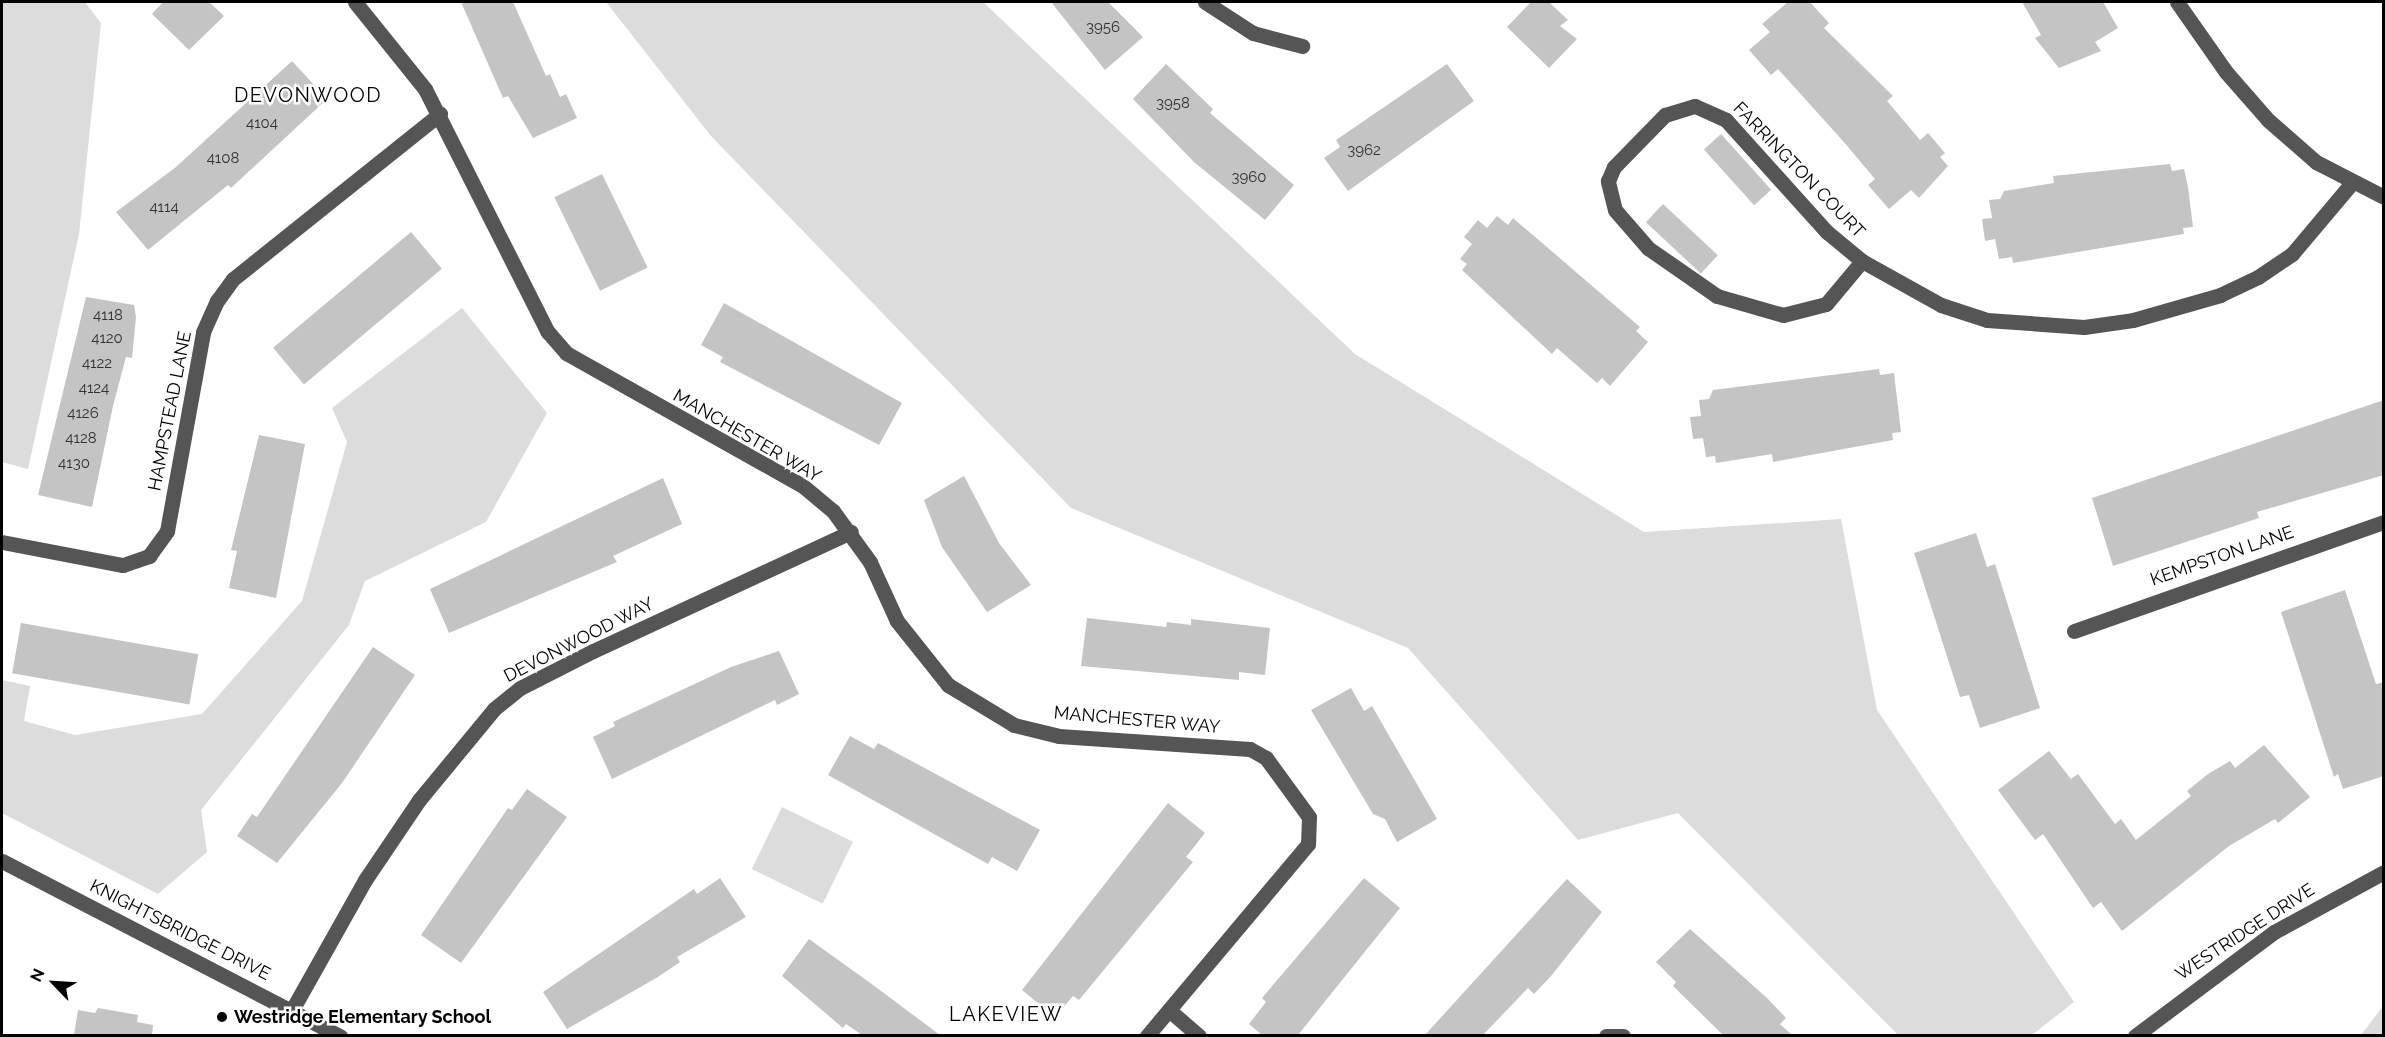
<!DOCTYPE html>
<style>
body{margin:0}
#map{position:relative;width:2385px;height:1037px;overflow:hidden;background:#fff;font-family:Raleway,sans-serif}
div>[style]{position:absolute}
.green>*{inset:0;background:#dcdcdc;transform-origin:0 0}
.building>*{inset:0;background:#c4c4c4;transform-origin:0 0}
.minor>*{height:15px;margin:-7.5px;padding:0 7.5px;transform-origin:7.5px;border-radius:7.5px;background:#555}
.dots>*{width:16px;height:16px;translate:-50% -50%;box-sizing:border-box;border:3px solid #fff;border-radius:50%}
span{translate:-50% -50%;white-space:nowrap;text-align:center;line-height:1.15;-webkit-text-stroke:5px #fff;paint-order:stroke}
.number-label{font-size:15px;color:#313131}
.number-label span{-webkit-text-stroke-width:0}
.street-label{font-size:18px;color:#000}
.poi-label{font-size:18px;color:#000;font-weight:700}
.left{translate:0 -50%;text-align:left}
.neighbourhood-label{font-size:20px;color:#000;letter-spacing:1.5px}
.frame{position:absolute;inset:0;border:3px solid #000;pointer-events:none}
.north{position:absolute;left:24px;top:953px;width:60px;height:60px;-webkit-text-stroke:4px #fff;paint-order:stroke;rotate:295deg;font-size:16px;font-weight:700;line-height:24px;text-align:center;color:#000}
.north::after{content:'';display:block;margin:auto;width:21px;height:27px;background:#000;clip-path:polygon(50% 0,100% 100%,50% 72%,0 100%)}
</style>
<div id="map">
<div class="green">
<div style="clip-path:polygon(2px 2px,85px 2px,101px 23px,79px 234px,28px 469px,2px 462px)"></div>
<div style="clip-path:polygon(606px 2px,983px 2px,1355px 354px,1644px 532px,1841px 519px,1877px 710px,2074px 1002px,2032px 1035px,1898px 1035px,1678px 813px,1578px 840px,1408px 648px,1071px 508px,711px 136px)"></div>
<div style="clip-path:polygon(462px 308px,547px 413px,486px 522px,365px 581px,349px 625px,201px 810px,207px 852px,158px 894px,2px 813px,2px 680px,30px 686px,24px 721px,75px 735px,202px 714px,302px 601px,347px 442px,332px 408px)"></div>
<div style="left:782px;top:807px;width:79px;height:69px;rotate:26deg"></div>
<div style="clip-path:polygon(2383px 1006px,2383px 1035px,2361px 1035px)"></div>
</div>
<div class="building">
<div style="clip-path:polygon(163px 2px,209px 2px,224px 16px,189px 50px,152px 14px)"></div>
<div style="clip-path:polygon(461px 2px,513px 2px,546px 76px,550px 74px,560px 97px,566px 94px,577px 118px,533px 138px,508px 96px,503px 98px)"></div>
<div style="clip-path:polygon(1051px 2px,1108px 2px,1143px 37px,1105px 70px)"></div>
<div style="clip-path:polygon(1531px 2px,1549px 2px,1568px 20px,1560px 26px,1577px 39px,1549px 68px,1507px 27px)"></div>
<div style="clip-path:polygon(1788px 2px,1810px 2px,1829px 23px,1824px 28px,1893px 96px,1887px 101px,1920px 140px,1928px 133px,1945px 153px,1940px 157px,1948px 166px,1919px 198px,1911px 190px,1889px 209px,1868px 185px,1875px 179px,1843px 141px,1778px 69px,1771px 75px,1749px 50px,1770px 32px,1762px 24px)"></div>
<div style="clip-path:polygon(2022px 2px,2103px 2px,2118px 28px,2095px 42px,2101px 51px,2059px 68px,2035px 38px,2041px 35px)"></div>
<div style="clip-path:polygon(292px 61px,327px 99px,231px 188px,228px 185px,148px 250px,116px 212px,176px 167px)"></div>
<div style="clip-path:polygon(1166px 64px,1213px 109px,1210px 113px,1294px 185px,1265px 220px,1194px 162px,1133px 99px)"></div>
<div style="clip-path:polygon(1447px 64px,1474px 101px,1348px 191px,1324px 158px,1340px 147px,1336px 140px)"></div>
<div style="left:1721px;top:134px;width:75px;height:23px;rotate:48deg"></div>
<div style="clip-path:polygon(2170px 164px,2172px 171px,2184px 169px,2188px 187px,2193px 227px,2183px 228px,2184px 234px,2013px 263px,2012px 257px,1999px 259px,1995px 239px,1985px 241px,1982px 219px,1992px 218px,1989px 200px,2000px 199px,2004px 191px,2054px 183px,2053px 176px)"></div>
<div style="left:602px;top:174px;width:104px;height:53px;rotate:64deg"></div>
<div style="left:1663px;top:204px;width:75px;height:25px;rotate:43deg"></div>
<div style="clip-path:polygon(1497px 216px,1508px 225px,1513px 218px,1640px 327px,1636px 331px,1648px 342px,1610px 386px,1602px 378px,1597px 383px,1557px 348px,1552px 354px,1462px 270px,1467px 264px,1460px 259px,1472px 244px,1464px 237px,1478px 220px,1487px 228px)"></div>
<div style="left:411px;top:232px;width:48px;height:180px;rotate:50deg"></div>
<div style="clip-path:polygon(86px 297px,134px 305px,136px 317px,132px 358px,126px 357px,113px 406px,92px 507px,38px 495px)"></div>
<div style="clip-path:polygon(724px 303px,902px 403px,879px 445px,720px 362px,723px 357px,701px 345px)"></div>
<div style="clip-path:polygon(1879px 369px,1880px 375px,1894px 373px,1901px 432px,1892px 433px,1893px 440px,1773px 462px,1772px 454px,1716px 463px,1715px 456px,1706px 457px,1703px 438px,1693px 439px,1690px 417px,1701px 416px,1699px 400px,1709px 399px,1713px 390px)"></div>
<div style="clip-path:polygon(2384px 400px,2384px 475px,2257px 512px,2259px 518px,2113px 566px,2092px 498px)"></div>
<div style="clip-path:polygon(259px 435px,305px 444px,276px 598px,229px 588px,237px 551px,231px 550px)"></div>
<div style="clip-path:polygon(964px 476px,999px 543px,1031px 585px,987px 612px,942px 547px,924px 500px)"></div>
<div style="clip-path:polygon(663px 478px,682px 524px,613px 556px,617px 562px,449px 633px,430px 589px)"></div>
<div style="clip-path:polygon(1976px 533px,1987px 567px,1995px 564px,2040px 708px,1980px 728px,1969px 695px,1960px 697px,1914px 553px)"></div>
<div style="clip-path:polygon(2345px 590px,2376px 684px,2384px 682px,2384px 776px,2343px 789px,2338px 774px,2334px 777px,2281px 612px)"></div>
<div style="clip-path:polygon(1087px 618px,1166px 627px,1167px 622px,1191px 625px,1191px 619px,1270px 628px,1265px 675px,1239px 672px,1239px 680px,1081px 666px)"></div>
<div style="left:21px;top:623px;width:180px;height:51px;rotate:10deg"></div>
<div style="clip-path:polygon(373px 647px,415px 675px,342px 783px,277px 863px,237px 836px,252px 814px,257px 817px)"></div>
<div style="clip-path:polygon(779px 651px,799px 694px,777px 705px,775px 700px,612px 779px,593px 737px,615px 726px,613px 722px,731px 667px)"></div>
<div style="clip-path:polygon(1351px 688px,1364px 711px,1372px 706px,1437px 819px,1397px 842px,1385px 819px,1373px 814px,1311px 710px)"></div>
<div style="clip-path:polygon(850px 736px,874px 749px,878px 743px,1040px 830px,1017px 871px,992px 857px,988px 864px,828px 775px)"></div>
<div style="clip-path:polygon(2264px 745px,2310px 797px,2278px 823px,2275px 819px,2229px 846px,2122px 931px,2101px 902px,2093px 908px,2043px 834px,2035px 840px,1998px 790px,2049px 751px,2071px 779px,2078px 774px,2115px 824px,2121px 819px,2136px 840px,2191px 796px,2187px 791px,2208px 774px,2230px 761px,2235px 768px)"></div>
<div style="clip-path:polygon(527px 789px,567px 817px,461px 963px,421px 935px,508px 808px,512px 810px)"></div>
<div style="clip-path:polygon(1168px 803px,1205px 833px,1186px 857px,1193px 862px,1079px 1000px,1073px 996px,1055px 1017px,1022px 990px)"></div>
<div style="clip-path:polygon(720px 878px,746px 917px,677px 957px,680px 962px,658px 977px,567px 1029px,543px 992px,694px 889px,697px 894px)"></div>
<div style="clip-path:polygon(1364px 878px,1400px 908px,1298px 1035px,1262px 1035px,1249px 1024px,1266px 1002px,1262px 998px)"></div>
<div style="clip-path:polygon(1567px 879px,1602px 912px,1551px 976px,1534px 994px,1528px 988px,1483px 1035px,1425px 1035px)"></div>
<div style="clip-path:polygon(1690px 929px,1768px 999px,1786px 1018px,1780px 1024px,1792px 1035px,1723px 1035px,1673px 986px,1676px 982px,1656px 962px)"></div>
<div style="clip-path:polygon(809px 939px,873px 985px,940px 1035px,862px 1035px,846px 1024px,843px 1028px,782px 976px)"></div>
<div style="clip-path:polygon(98px 1008px,138px 1015px,137px 1022px,153px 1025px,152px 1035px,74px 1035px,78px 1010px,95px 1013px)"></div>
</div>
<div class="minor">
<div style="left:355px;top:2px;width:112px;rotate:51.2deg"></div>
<div style="left:425px;top:89px;width:272px;rotate:63.2deg"></div>
<div style="left:548px;top:332px;width:28px;rotate:49deg"></div>
<div style="left:566px;top:353px;width:272px;rotate:29.3deg"></div>
<div style="left:803px;top:486px;width:39px;rotate:40deg"></div>
<div style="left:833px;top:511px;width:63px;rotate:54deg"></div>
<div style="left:870px;top:562px;width:65px;rotate:65.4deg"></div>
<div style="left:897px;top:621px;width:82px;rotate:51.4deg"></div>
<div style="left:948px;top:685px;width:77px;rotate:31.2deg"></div>
<div style="left:1014px;top:725px;width:46px;rotate:13.7deg"></div>
<div style="left:1059px;top:736px;width:191px;rotate:3.9deg"></div>
<div style="left:1250px;top:749px;width:18px;rotate:29deg"></div>
<div style="left:1266px;top:758px;width:73px;rotate:53.9deg"></div>
<div style="left:1309px;top:817px;width:27px;rotate:92deg"></div>
<div style="left:1308px;top:844px;width:251px;rotate:130deg"></div>
<div style="left:1205px;top:2px;width:57px;rotate:32.9deg"></div>
<div style="left:1253px;top:33px;width:51px;rotate:14.9deg"></div>
<div style="left:2177px;top:2px;width:85px;rotate:55deg"></div>
<div style="left:2226px;top:72px;width:64px;rotate:48.8deg"></div>
<div style="left:2268px;top:120px;width:64px;rotate:41.2deg"></div>
<div style="left:2316px;top:162px;width:76px;rotate:27.2deg"></div>
<div style="left:1695px;top:106px;width:34px;rotate:24deg"></div>
<div style="left:1726px;top:120px;width:151px;rotate:48deg"></div>
<div style="left:1827px;top:232px;width:45px;rotate:39.6deg"></div>
<div style="left:1862px;top:261px;width:56px;rotate:129.9deg"></div>
<div style="left:1826px;top:304px;width:44px;rotate:165.7deg"></div>
<div style="left:1783px;top:315px;width:69px;rotate:-163.9deg"></div>
<div style="left:1717px;top:296px;width:84px;rotate:-145.2deg"></div>
<div style="left:1648px;top:248px;width:50px;rotate:-131deg"></div>
<div style="left:1615px;top:210px;width:30px;rotate:-104deg"></div>
<div style="left:1608px;top:181px;width:15px;rotate:-67deg"></div>
<div style="left:1614px;top:167px;width:73px;rotate:-45.6deg"></div>
<div style="left:1665px;top:115px;width:31px;rotate:-17deg"></div>
<div style="left:1862px;top:261px;width:90px;rotate:29.1deg"></div>
<div style="left:1941px;top:305px;width:48px;rotate:18.1deg"></div>
<div style="left:1987px;top:320px;width:97px;rotate:4.1deg"></div>
<div style="left:2084px;top:327px;width:49px;rotate:-8.1deg"></div>
<div style="left:2133px;top:320px;width:91px;rotate:-16deg"></div>
<div style="left:2220px;top:295px;width:42px;rotate:-25.3deg"></div>
<div style="left:2258px;top:277px;width:41px;rotate:-34.1deg"></div>
<div style="left:2292px;top:254px;width:92px;rotate:-49.9deg"></div>
<div style="left:2px;top:542px;width:123px;rotate:10.8deg"></div>
<div style="left:123px;top:565px;width:28px;rotate:-19deg"></div>
<div style="left:149px;top:556px;width:31px;rotate:-54deg"></div>
<div style="left:167px;top:531px;width:202px;rotate:-79.7deg"></div>
<div style="left:203px;top:332px;width:34px;rotate:-66deg"></div>
<div style="left:217px;top:301px;width:27px;rotate:-54deg"></div>
<div style="left:233px;top:279px;width:265px;rotate:-38.6deg"></div>
<div style="left:2074px;top:631px;width:329px;rotate:-19.4deg"></div>
<div style="left:2px;top:861px;width:381px;rotate:27.4deg"></div>
<div style="left:292px;top:1010px;width:149px;rotate:-60.7deg"></div>
<div style="left:365px;top:880px;width:97px;rotate:-56deg"></div>
<div style="left:419px;top:800px;width:118px;rotate:-50.5deg"></div>
<div style="left:494px;top:709px;width:33px;rotate:-39deg"></div>
<div style="left:520px;top:688px;width:82px;rotate:-26.9deg"></div>
<div style="left:593px;top:651px;width:284px;rotate:-24.8deg"></div>
<div style="left:1169px;top:1010px;width:40px;rotate:41deg"></div>
<div style="left:1606px;top:1036px;width:17px"></div>
<div style="left:2135px;top:1036px;width:174px;rotate:-36.8deg"></div>
<div style="left:2274px;top:932px;width:125px;rotate:-28.6deg"></div>
</div>
<div class="dots">
<div style="left:222px;top:1017px;background:#000"></div>
</div>
<div class="number-label">
<span style="left:1103px;top:28px">3956</span>
<span style="left:1173px;top:104px">3958</span>
<span style="left:262px;top:124px">4104</span>
<span style="left:1364px;top:151px">3962</span>
<span style="left:223px;top:159px">4108</span>
<span style="left:1249px;top:178px">3960</span>
<span style="left:164px;top:208px">4114</span>
<span style="left:108px;top:316px">4118</span>
<span style="left:107px;top:339px">4120</span>
<span style="left:97px;top:364px">4122</span>
<span style="left:94px;top:389px">4124</span>
<span style="left:83px;top:414px">4126</span>
<span style="left:81px;top:439px">4128</span>
<span style="left:74px;top:464px">4130</span>
</div>
<div class="street-label">
<span style="left:1799px;top:170px;rotate:46deg">FARRINGTON COURT</span>
<span style="left:170px;top:411px;rotate:-79deg">HAMPSTEAD LANE</span>
<span style="left:747px;top:436px;rotate:30deg">MANCHESTER WAY</span>
<span style="left:2222px;top:556px;rotate:-19deg">KEMPSTON LANE</span>
<span style="left:579px;top:640px;rotate:-27deg">DEVONWOOD WAY</span>
<span style="left:1137px;top:720px;rotate:5deg">MANCHESTER WAY</span>
<span style="left:180px;top:930px;rotate:27deg">KNIGHTSBRIDGE DRIVE</span>
<span style="left:2245px;top:932px;rotate:-33deg">WESTRIDGE DRIVE</span>
</div>
<div class="poi-label">
<span class="left" style="left:234px;top:1017px">Westridge Elementary School</span>
</div>
<div class="neighbourhood-label">
<span style="left:308px;top:95px">DEVONWOOD</span>
<span style="left:1006px;top:1014px">LAKEVIEW</span>
</div>
<div class="frame"></div>
<div class="north">N</div>
</div>
